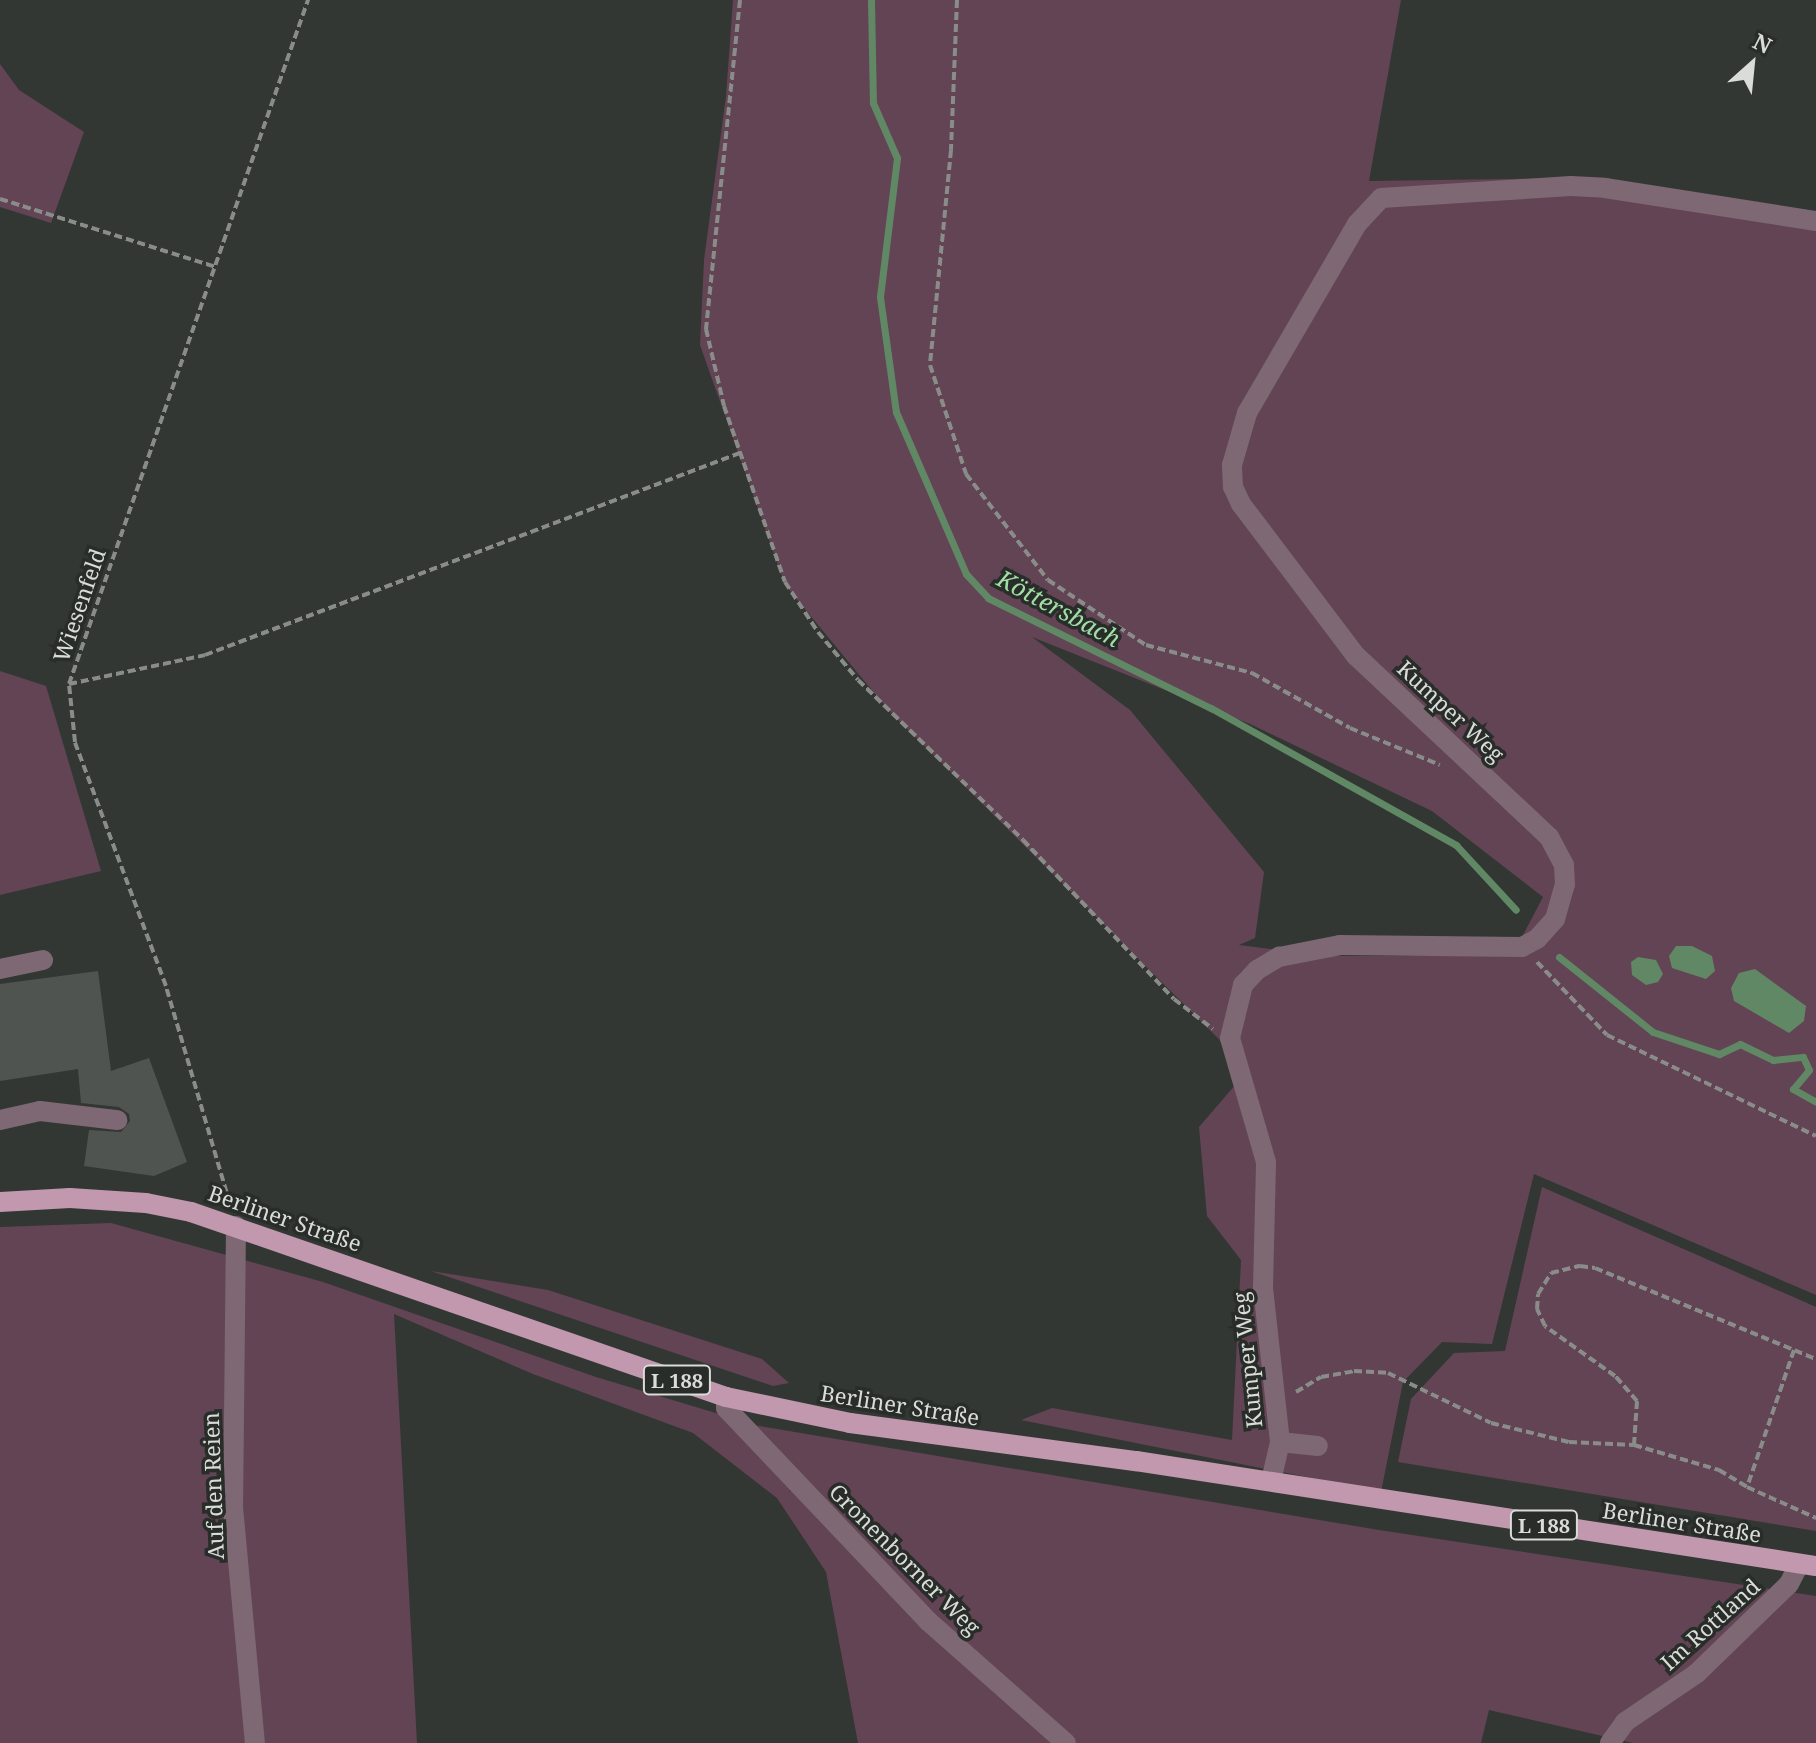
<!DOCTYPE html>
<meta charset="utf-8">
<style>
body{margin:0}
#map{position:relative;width:1816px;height:1743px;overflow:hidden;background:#333733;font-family:"Noto Serif",serif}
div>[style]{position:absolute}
.green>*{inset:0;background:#624455}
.water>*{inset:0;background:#618865}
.stream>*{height:7px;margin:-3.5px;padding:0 3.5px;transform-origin:3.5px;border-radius:3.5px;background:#618865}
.building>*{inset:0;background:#505450}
.path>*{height:4px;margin-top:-2px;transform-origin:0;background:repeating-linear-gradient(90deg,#898c89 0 8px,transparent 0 12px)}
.minor>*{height:20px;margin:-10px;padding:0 10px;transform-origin:10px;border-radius:10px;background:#7d6873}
.major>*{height:20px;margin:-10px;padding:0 10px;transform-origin:10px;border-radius:10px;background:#c298af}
span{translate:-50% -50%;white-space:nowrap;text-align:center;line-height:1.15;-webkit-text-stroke:7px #292d2a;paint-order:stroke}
.shield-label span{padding:2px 6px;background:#292d2a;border:2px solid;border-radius:6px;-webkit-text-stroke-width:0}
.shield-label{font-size:20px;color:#d9dcd9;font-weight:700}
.street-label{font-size:22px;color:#d9dcd9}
.water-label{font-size:24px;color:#a1dea6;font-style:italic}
.north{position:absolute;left:1712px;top:24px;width:80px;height:80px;-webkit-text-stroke:6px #292d2a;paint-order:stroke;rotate:27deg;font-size:22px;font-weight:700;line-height:32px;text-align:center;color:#d9dcd9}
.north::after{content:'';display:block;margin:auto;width:28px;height:36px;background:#d9dcd9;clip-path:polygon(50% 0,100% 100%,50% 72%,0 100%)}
</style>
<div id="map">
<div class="green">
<div style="clip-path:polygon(evenodd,733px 0,1401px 0,1369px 181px,1571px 178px,1816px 212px,1816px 1295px,1534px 1174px,1492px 1344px,1442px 1342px,1403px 1382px,1381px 1492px,1021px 1420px,1052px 1408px,1232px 1440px,1241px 1260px,1207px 1216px,1199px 1127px,1249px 1069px,890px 712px,785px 585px,700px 345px,704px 260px,726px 96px,733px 0,1032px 637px,1250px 724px,1432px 811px,1543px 897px,1512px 956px,1327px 956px,1239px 945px,1255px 938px,1264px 872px,1130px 710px,1032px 637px)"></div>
<div style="clip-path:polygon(0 64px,19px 90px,84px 132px,51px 223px,0 207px)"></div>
<div style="clip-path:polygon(0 671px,46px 686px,101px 871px,0 895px)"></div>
<div style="clip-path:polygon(1542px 1187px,1816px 1307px,1816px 1531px,1398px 1462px,1411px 1399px,1454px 1353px,1505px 1351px)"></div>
<div style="clip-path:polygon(111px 1223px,323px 1282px,596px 1377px,729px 1417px,793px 1488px,788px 1492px,811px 1481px,805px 1483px,753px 1425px,1379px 1530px,1816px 1596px,1816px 1743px,1633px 1743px,1489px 1710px,1481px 1743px,858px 1743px,826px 1572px,777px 1498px,693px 1433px,533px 1374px,394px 1314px,417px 1743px,0 1743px,0 1227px)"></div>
<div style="clip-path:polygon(431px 1271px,548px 1290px,762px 1359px,789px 1383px,773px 1386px)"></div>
</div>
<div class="water">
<div style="clip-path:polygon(1676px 946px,1692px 946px,1712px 956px,1715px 971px,1706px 979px,1672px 968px,1669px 956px)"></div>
<div style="clip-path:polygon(1638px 957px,1656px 960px,1663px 974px,1658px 982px,1646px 985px,1632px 975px,1631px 962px)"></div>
<div style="clip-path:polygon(1755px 969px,1806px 1006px,1804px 1021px,1789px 1033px,1734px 1001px,1731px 988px,1739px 973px)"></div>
</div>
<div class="stream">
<div style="left:871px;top:0;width:103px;rotate:88.9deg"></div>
<div style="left:873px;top:103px;width:60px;rotate:66.4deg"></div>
<div style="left:897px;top:158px;width:140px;rotate:97deg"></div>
<div style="left:880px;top:297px;width:116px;rotate:82.1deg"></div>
<div style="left:896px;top:412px;width:176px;rotate:66.6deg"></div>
<div style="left:966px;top:574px;width:33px;rotate:47deg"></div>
<div style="left:988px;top:598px;width:249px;rotate:26.3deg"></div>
<div style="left:1211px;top:708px;width:281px;rotate:29.2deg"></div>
<div style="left:1456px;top:845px;width:88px;rotate:47.3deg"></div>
<div style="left:1559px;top:957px;width:120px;rotate:38.6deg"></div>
<div style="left:1653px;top:1032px;width:70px;rotate:18.4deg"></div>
<div style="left:1719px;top:1054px;width:23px;rotate:-25deg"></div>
<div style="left:1740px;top:1044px;width:37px;rotate:26deg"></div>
<div style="left:1773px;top:1060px;width:30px;rotate:-6deg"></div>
<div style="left:1803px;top:1057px;width:14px;rotate:65deg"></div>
<div style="left:1809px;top:1070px;width:25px;rotate:130deg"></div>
<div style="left:1793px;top:1089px;width:26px;rotate:29deg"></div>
</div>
<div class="building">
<div style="clip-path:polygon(98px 971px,111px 1071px,149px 1058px,187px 1162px,154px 1176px,84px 1166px,89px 1130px,121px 1132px,130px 1121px,129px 1114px,119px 1107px,81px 1103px,78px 1069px,0 1081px,0 984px)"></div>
</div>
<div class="path">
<div style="left:740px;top:0;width:331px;rotate:95.9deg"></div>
<div style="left:706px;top:329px;width:79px;rotate:76.8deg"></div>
<div style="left:724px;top:406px;width:186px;rotate:70.9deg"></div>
<div style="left:785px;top:582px;width:60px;rotate:56.6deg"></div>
<div style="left:818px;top:632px;width:62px;rotate:50.2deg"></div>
<div style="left:858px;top:680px;width:230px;rotate:44.1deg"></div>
<div style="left:1023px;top:840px;width:219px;rotate:46.5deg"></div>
<div style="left:1174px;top:999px;width:49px;rotate:37.6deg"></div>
<div style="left:957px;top:0;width:150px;rotate:92.3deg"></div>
<div style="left:951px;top:150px;width:216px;rotate:95.6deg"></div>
<div style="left:930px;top:365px;width:115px;rotate:71.7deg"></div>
<div style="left:966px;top:474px;width:134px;rotate:52.3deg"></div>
<div style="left:1048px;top:580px;width:118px;rotate:33.6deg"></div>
<div style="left:1146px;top:645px;width:110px;rotate:14.8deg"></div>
<div style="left:1252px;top:673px;width:112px;rotate:29.3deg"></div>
<div style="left:1350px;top:728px;width:97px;rotate:22.3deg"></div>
<div style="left:0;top:199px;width:226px;rotate:17.5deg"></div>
<div style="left:69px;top:684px;width:139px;rotate:-12deg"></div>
<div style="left:205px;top:655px;width:572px;rotate:-20.69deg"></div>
<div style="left:1537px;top:962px;width:101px;rotate:46.2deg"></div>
<div style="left:1607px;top:1035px;width:232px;rotate:25.8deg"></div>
<div style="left:230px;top:1204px;width:227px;rotate:-106.4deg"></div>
<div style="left:166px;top:986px;width:260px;rotate:-110.5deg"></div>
<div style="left:75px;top:742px;width:58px;rotate:-95.9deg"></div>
<div style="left:69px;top:684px;width:725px;rotate:-70.74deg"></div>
<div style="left:1794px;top:1350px;width:145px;rotate:108.9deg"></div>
<div style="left:1747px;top:1487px;width:76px;rotate:24.2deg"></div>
<div style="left:1296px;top:1392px;width:29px;rotate:-31deg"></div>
<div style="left:1321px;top:1377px;width:34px;rotate:-10deg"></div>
<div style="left:1354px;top:1371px;width:34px;rotate:3deg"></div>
<div style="left:1388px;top:1373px;width:114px;rotate:25.9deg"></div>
<div style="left:1491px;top:1423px;width:80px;rotate:13.7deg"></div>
<div style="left:1569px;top:1442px;width:65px;rotate:2.6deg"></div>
<div style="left:1634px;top:1445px;width:89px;rotate:16.4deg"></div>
<div style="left:1719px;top:1470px;width:33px;rotate:31deg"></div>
<div style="left:1634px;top:1445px;width:44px;rotate:-86.1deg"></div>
<div style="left:1637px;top:1401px;width:33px;rotate:-131deg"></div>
<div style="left:1615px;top:1376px;width:86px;rotate:-144.5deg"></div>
<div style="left:1545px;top:1326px;width:19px;rotate:-115deg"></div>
<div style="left:1537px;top:1309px;width:15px;rotate:-86deg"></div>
<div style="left:1538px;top:1294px;width:25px;rotate:-58deg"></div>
<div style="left:1551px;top:1273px;width:30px;rotate:-14deg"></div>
<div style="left:1580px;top:1266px;width:15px;rotate:8deg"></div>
<div style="left:1595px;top:1268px;width:239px;rotate:22.4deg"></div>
</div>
<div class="minor">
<div style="left:0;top:969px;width:44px;rotate:-11.8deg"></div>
<div style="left:0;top:1120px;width:41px;rotate:-12.7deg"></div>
<div style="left:40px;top:1111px;width:78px;rotate:6.7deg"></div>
<div style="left:236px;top:1226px;width:281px;rotate:90.6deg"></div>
<div style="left:233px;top:1507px;width:237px;rotate:84.7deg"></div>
<div style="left:726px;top:1397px;width:11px;rotate:90deg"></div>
<div style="left:726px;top:1408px;width:294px;rotate:46.5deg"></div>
<div style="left:928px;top:1621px;width:184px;rotate:41.5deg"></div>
<div style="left:1280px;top:1442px;width:38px;rotate:6deg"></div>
<div style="left:1271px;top:1481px;width:40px;rotate:-77deg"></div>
<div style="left:1280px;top:1442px;width:156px;rotate:-96.3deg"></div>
<div style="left:1263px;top:1287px;width:125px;rotate:-88.6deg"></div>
<div style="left:1266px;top:1162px;width:129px;rotate:-106.2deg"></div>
<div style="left:1230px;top:1038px;width:55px;rotate:-76.2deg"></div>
<div style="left:1243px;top:985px;width:21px;rotate:-47deg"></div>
<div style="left:1257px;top:970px;width:26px;rotate:-31deg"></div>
<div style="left:1279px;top:957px;width:62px;rotate:-11.1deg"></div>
<div style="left:1340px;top:945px;width:182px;rotate:0.6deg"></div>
<div style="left:1522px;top:947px;width:17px;rotate:-28deg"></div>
<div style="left:1537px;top:939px;width:27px;rotate:-48deg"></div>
<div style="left:1555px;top:919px;width:35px;rotate:-74deg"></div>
<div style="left:1565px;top:885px;width:20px;rotate:-93deg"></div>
<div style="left:1564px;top:865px;width:32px;rotate:-118deg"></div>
<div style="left:1549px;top:837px;width:265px;rotate:-136.8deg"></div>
<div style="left:1356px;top:656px;width:191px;rotate:-127.1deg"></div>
<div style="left:1241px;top:504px;width:19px;rotate:-115deg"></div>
<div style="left:1233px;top:487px;width:22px;rotate:-93deg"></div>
<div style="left:1232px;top:465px;width:54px;rotate:-73.9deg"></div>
<div style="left:1247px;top:413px;width:219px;rotate:-59.8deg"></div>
<div style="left:1357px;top:224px;width:35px;rotate:-47deg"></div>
<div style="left:1381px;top:198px;width:190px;rotate:-3.6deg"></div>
<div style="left:1571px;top:186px;width:34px;rotate:3deg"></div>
<div style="left:1605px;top:188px;width:214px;rotate:8.9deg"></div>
<div style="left:1610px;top:1743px;width:26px;rotate:-54deg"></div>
<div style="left:1625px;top:1722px;width:86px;rotate:-34.1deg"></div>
<div style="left:1696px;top:1674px;width:129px;rotate:-44.1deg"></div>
<div style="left:1789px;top:1584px;width:22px;rotate:-63deg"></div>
</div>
<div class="major">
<div style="left:0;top:1202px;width:70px;rotate:-3.3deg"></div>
<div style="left:70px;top:1198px;width:76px;rotate:3.8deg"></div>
<div style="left:146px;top:1203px;width:46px;rotate:11.3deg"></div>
<div style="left:191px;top:1212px;width:566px;rotate:19.08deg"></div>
<div style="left:726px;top:1397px;width:127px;rotate:11.8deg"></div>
<div style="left:850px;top:1423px;width:289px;rotate:7.6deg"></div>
<div style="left:1136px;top:1461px;width:688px;rotate:8.78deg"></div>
</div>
<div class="shield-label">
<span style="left:677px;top:1380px">L 188</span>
<span style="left:1544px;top:1525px">L 188</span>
</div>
<div class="street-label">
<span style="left:79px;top:605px;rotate:-71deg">Wiesenfeld</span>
<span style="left:1451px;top:711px;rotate:43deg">Kumper Weg</span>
<span style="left:285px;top:1218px;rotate:19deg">Berliner Straße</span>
<span style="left:1247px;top:1360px;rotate:-96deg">Kumper Weg</span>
<span style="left:900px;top:1405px;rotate:9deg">Berliner Straße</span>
<span style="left:213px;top:1486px;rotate:-92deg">Auf den Reien</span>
<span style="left:1682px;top:1522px;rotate:9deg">Berliner Straße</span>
<span style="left:905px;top:1559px;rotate:45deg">Gronenborner Weg</span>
<span style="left:1710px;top:1624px;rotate:-42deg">Im Rottland</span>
</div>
<div class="water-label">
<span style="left:1059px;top:608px;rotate:28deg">Köttersbach</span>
</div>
<div class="north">N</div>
</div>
